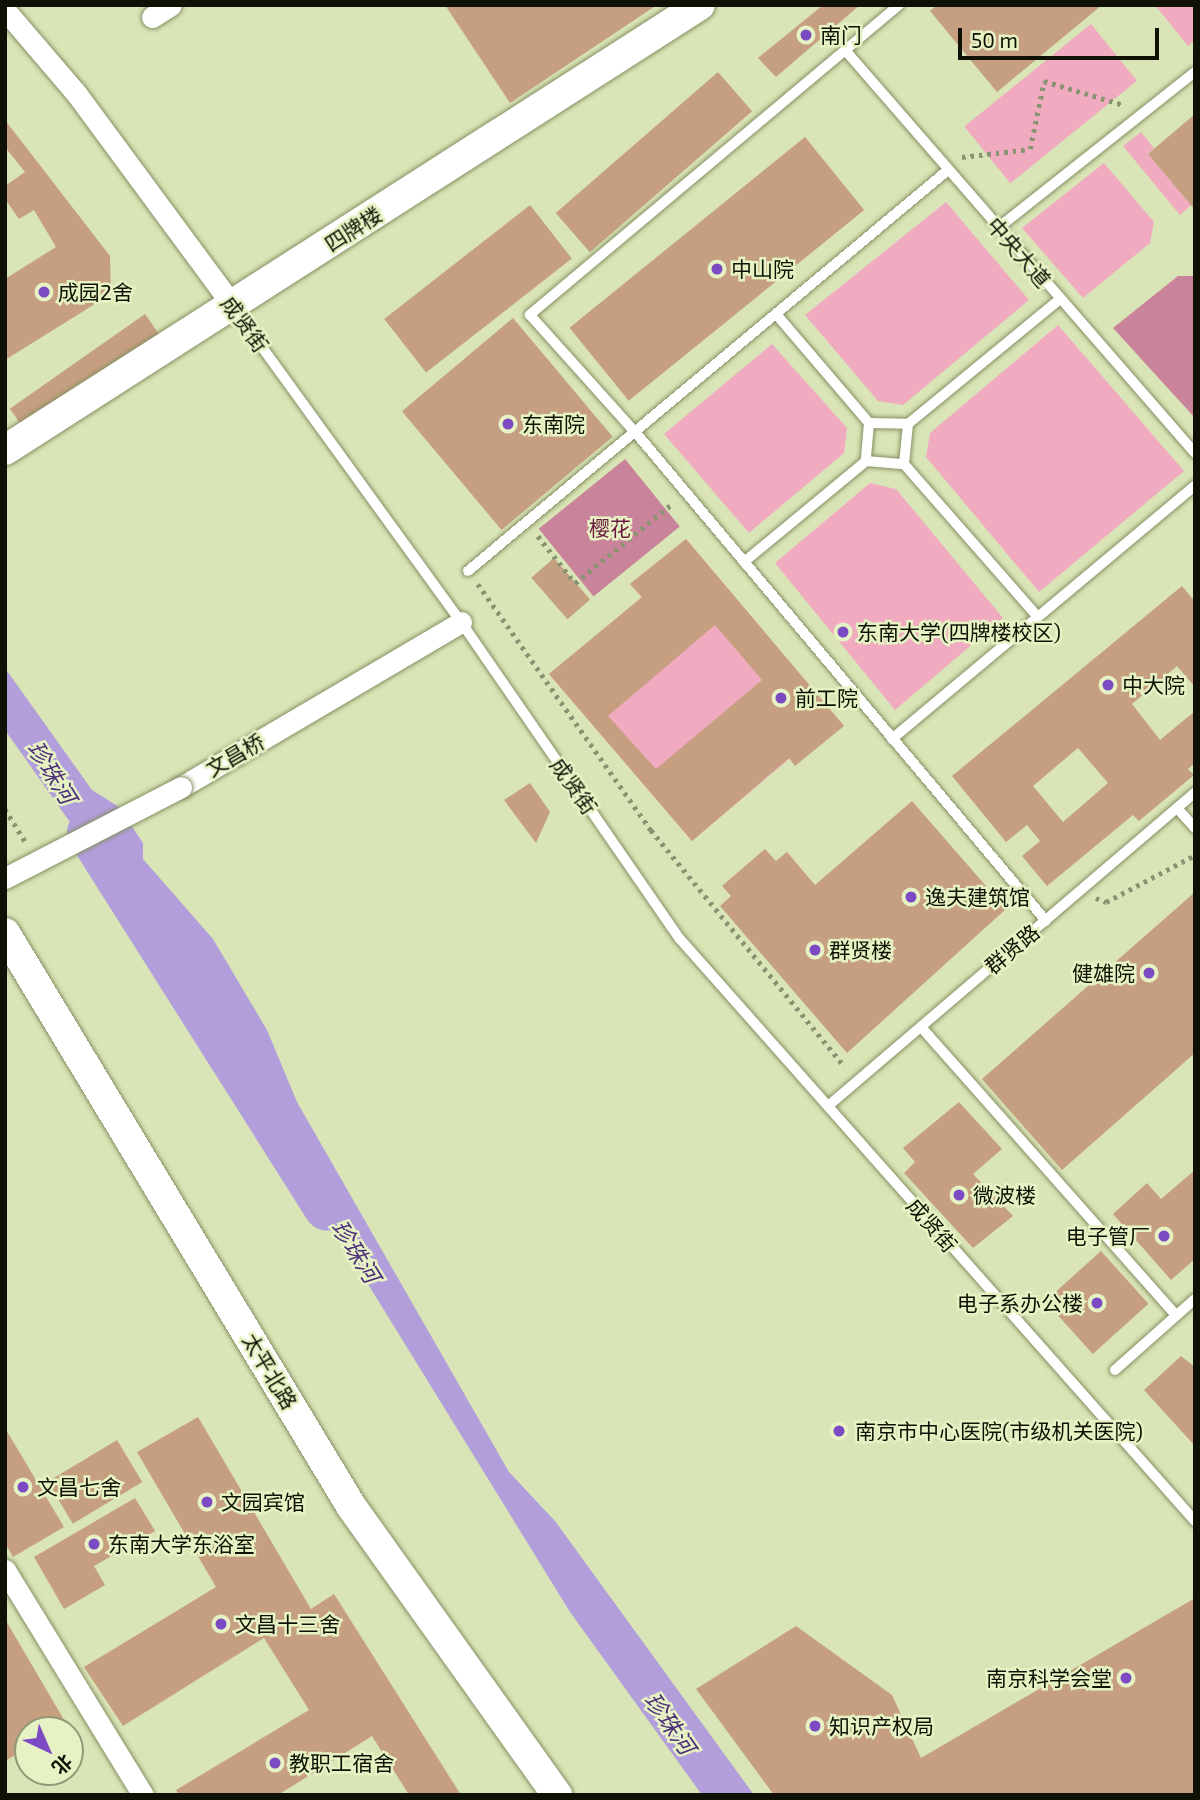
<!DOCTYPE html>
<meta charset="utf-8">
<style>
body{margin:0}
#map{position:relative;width:1200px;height:1800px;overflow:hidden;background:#d9e5b6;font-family:"Exo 2","Noto Sans SC",sans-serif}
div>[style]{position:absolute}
.green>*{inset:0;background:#f1abc1;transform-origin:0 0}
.forest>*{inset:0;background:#c9839a;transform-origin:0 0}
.water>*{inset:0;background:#b19edb}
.river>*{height:49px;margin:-24.5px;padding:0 24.5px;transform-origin:24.5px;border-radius:24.5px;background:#b19edb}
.building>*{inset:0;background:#c69f80;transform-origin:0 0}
.path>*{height:4.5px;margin-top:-2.25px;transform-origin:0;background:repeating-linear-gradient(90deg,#8b9472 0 3.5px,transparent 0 8.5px)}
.roads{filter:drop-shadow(0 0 2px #869064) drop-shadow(0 0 2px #869064)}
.lane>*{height:10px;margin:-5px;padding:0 5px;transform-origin:5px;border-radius:5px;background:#fff}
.street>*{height:21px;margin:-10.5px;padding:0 10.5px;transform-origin:10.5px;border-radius:10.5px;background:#fff}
.secondary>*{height:30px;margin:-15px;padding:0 15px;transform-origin:15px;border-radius:15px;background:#fff}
.bridges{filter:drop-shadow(0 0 2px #869064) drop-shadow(0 0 2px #869064)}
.street-bridge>*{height:21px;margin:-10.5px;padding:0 10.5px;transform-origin:10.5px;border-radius:10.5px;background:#fff}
.dots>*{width:19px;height:19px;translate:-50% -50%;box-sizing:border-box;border:4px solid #e6f2c3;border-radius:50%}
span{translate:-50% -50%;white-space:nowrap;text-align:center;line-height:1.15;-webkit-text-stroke:5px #e6f2c3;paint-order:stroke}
.poi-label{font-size:21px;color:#0e1103}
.left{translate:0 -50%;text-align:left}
.right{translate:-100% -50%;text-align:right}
.street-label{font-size:21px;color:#0e1103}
.park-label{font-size:21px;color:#6c193d}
.water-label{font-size:23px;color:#4d3079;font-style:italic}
.frame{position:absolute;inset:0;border:7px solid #0e1103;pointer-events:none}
.north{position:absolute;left:14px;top:1716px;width:70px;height:70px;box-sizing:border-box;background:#e6f2c3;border:2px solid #909876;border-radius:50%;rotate:136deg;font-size:19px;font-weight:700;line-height:28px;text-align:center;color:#0e1103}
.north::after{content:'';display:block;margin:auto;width:24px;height:32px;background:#7c4bc3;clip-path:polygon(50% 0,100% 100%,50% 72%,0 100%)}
.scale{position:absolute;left:958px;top:28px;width:201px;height:32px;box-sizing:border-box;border:4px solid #0e1103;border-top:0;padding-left:9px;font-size:21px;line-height:24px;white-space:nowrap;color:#0e1103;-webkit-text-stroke:5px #e6f2c3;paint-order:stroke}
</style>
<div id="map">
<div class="green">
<div style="clip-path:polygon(1155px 5px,1195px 5px,1195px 40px,1188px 46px)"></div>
<div style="left:1091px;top:24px;width:73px;height:163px;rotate:51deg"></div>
<div style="clip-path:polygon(1141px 132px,1154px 148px,1148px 154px,1191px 205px,1180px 215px,1123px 146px)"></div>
<div style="clip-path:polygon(1104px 163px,1154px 222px,1150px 243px,1083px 298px,1022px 228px)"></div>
<div style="clip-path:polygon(946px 202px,1029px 300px,903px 405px,878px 401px,805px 315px)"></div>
<div style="clip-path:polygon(1058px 325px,1184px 471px,1039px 592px,926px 457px,930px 433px)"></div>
<div style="clip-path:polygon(772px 344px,847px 428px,844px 453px,749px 533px,664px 434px)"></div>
<div style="clip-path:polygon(870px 483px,896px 489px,1003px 618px,895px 710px,775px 563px)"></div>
<div style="clip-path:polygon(686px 539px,844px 726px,789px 759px,692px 841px,549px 674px,642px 598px,630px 584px)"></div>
</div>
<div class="forest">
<div style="clip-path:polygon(1178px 276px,1195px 276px,1195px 418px,1113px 328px)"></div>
<div style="left:625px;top:459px;width:87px;height:111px;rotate:51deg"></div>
</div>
<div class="water">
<div style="clip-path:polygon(5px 668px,92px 790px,119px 807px,143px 843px,143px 859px,213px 939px,267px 1030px,297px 1102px,509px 1472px,555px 1521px,754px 1795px,702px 1795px,570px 1612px,355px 1263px,243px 1054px,165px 934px,67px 818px,5px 730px)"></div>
</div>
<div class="river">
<div style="left:91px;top:832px;width:442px;rotate:57.7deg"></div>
</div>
<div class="building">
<div style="clip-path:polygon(445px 5px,657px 5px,510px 103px)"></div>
<div style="clip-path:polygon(823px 5px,860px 5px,776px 77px,758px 58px)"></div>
<div style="clip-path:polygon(937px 5px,1102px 5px,997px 92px,930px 11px)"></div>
<div style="left:718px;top:72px;width:52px;height:215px;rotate:49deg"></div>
<div style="clip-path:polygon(1195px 114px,1195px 210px,1148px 154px)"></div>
<div style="clip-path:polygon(5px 120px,110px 256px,111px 294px,5px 360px,5px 279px,56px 247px,34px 210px,19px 219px,5px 199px,5px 186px,25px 172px,5px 147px)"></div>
<div style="left:805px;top:137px;width:94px;height:303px;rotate:51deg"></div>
<div style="left:530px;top:205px;width:68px;height:185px;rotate:52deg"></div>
<div style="left:145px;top:314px;width:28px;height:165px;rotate:55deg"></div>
<div style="left:513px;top:318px;width:155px;height:145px;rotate:50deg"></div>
<div style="clip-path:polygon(evenodd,686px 539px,844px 726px,795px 766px,789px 758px,692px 841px,549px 674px,642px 597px,630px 584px,686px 539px,715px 625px,762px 680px,656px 769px,608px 716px,715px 625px)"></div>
<div style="left:554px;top:558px;width:55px;height:30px;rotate:49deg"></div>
<div style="clip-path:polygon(evenodd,1182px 586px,1195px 602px,1195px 687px,1177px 666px,1132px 704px,1160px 740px,1195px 711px,1195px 763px,1188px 769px,1194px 775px,1139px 821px,1133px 815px,1047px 886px,1022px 856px,1040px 841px,1027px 825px,1006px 842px,952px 776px,1182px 586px,1078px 748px,1108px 783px,1063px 822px,1033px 786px,1078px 748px)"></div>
<div style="clip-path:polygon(530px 783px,550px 812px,536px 843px,504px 800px)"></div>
<div style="clip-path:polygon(912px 801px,1006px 909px,847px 1053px,720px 906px,731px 896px,722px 886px,765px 849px,776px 861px,787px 852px,815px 885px)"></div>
<div style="clip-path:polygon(1195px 892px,1195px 1053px,1062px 1170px,982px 1079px)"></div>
<div style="clip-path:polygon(959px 1102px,1002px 1149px,973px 1174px,1013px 1216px,973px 1248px,904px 1173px,915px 1162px,903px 1148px)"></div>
<div style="clip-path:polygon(1195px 1170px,1195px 1259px,1171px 1280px,1113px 1214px,1147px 1183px,1161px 1199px)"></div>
<div style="left:1101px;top:1251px;width:71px;height:75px;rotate:48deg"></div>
<div style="clip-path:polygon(1181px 1356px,1195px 1367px,1195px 1446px,1144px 1390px)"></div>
<div style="clip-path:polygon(198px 1417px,311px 1609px,334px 1594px,461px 1795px,409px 1795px,372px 1736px,278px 1795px,179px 1795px,176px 1790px,309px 1710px,264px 1638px,123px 1726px,84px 1667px,216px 1587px,137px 1452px)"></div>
<div style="clip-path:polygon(5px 1428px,64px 1527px,13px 1557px,5px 1543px)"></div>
<div style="left:117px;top:1440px;width:49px;height:81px;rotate:59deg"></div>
<div style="clip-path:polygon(135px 1498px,155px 1531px,94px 1566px,105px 1585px,64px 1609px,34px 1557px)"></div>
<div style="clip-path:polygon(1195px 1598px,1195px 1795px,774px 1795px,696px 1689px,796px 1626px,892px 1695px,921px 1758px)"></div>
<div style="clip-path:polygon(5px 1619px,67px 1725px,59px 1730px,28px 1730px,28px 1748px,5px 1761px)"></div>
</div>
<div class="path">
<div style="left:962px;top:157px;width:68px;rotate:-6.7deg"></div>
<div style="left:1030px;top:149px;width:69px;rotate:-78.4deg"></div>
<div style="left:1044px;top:81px;width:84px;rotate:16.7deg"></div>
<div style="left:538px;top:536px;width:60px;rotate:51.8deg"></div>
<div style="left:575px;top:583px;width:125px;rotate:-39.2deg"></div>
<div style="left:478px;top:584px;width:301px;rotate:54.9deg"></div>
<div style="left:651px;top:830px;width:306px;rotate:50.7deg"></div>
<div style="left:5px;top:809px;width:40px;rotate:58deg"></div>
<div style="left:1096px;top:898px;width:11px;rotate:22deg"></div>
<div style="left:1106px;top:902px;width:101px;rotate:-27.8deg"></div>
</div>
<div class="roads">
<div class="lane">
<div style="left:899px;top:5px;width:482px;rotate:140deg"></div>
<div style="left:530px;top:315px;width:159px;rotate:48.1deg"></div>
<div style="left:636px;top:433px;width:637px;rotate:49.96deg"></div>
<div style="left:845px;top:50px;width:534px;rotate:49.03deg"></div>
<div style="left:998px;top:228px;width:251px;rotate:-38.4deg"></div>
<div style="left:233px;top:307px;width:389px;rotate:54.1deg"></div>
<div style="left:461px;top:622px;width:385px;rotate:55.4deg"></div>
<div style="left:680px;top:939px;width:777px;rotate:48.5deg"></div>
<div style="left:776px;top:314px;width:143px;rotate:49.5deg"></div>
<div style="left:869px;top:423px;width:38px;rotate:95deg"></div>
<div style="left:869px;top:423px;width:39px;rotate:1deg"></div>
<div style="left:908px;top:424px;width:197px;rotate:-39.4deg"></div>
<div style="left:904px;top:464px;width:40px;rotate:-84.3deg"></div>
<div style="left:744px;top:562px;width:158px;rotate:-39.6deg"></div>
<div style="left:866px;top:461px;width:38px;rotate:5deg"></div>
<div style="left:904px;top:464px;width:203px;rotate:48.8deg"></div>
<div style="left:468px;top:571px;width:625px;rotate:-39.88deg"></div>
<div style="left:892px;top:739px;width:395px;rotate:-39.9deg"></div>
<div style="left:1177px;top:808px;width:27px;rotate:48deg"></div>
<div style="left:921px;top:1027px;width:385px;rotate:48.5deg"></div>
<div style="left:828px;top:1106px;width:483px;rotate:-40.5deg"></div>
<div style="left:1115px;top:1370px;width:107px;rotate:-41.6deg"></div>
</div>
<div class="street">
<div style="left:5px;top:10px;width:109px;rotate:49.5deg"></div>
<div style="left:76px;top:93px;width:265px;rotate:53.6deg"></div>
<div style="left:152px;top:17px;width:22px;rotate:-32deg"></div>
<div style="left:181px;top:787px;width:325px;rotate:-30.5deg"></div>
<div style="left:5px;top:1570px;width:264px;rotate:58.5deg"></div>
</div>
<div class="secondary">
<div style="left:5px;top:450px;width:825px;rotate:-32.63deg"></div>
<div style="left:5px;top:933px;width:669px;rotate:58.87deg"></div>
<div style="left:351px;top:1506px;width:355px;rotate:54.5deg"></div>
</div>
</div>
<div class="bridges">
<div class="street-bridge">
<div style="left:5px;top:878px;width:198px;rotate:-27.3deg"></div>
</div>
</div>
<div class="dots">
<div style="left:806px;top:35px;background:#7c4bc3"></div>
<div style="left:717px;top:269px;background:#7c4bc3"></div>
<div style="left:44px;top:292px;background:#7c4bc3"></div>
<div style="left:508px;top:424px;background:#7c4bc3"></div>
<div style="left:843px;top:632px;background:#7c4bc3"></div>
<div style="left:1108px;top:685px;background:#7c4bc3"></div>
<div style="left:781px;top:698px;background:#7c4bc3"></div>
<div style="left:911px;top:897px;background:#7c4bc3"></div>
<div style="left:815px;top:950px;background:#7c4bc3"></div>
<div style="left:1149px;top:973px;background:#7c4bc3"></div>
<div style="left:959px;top:1195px;background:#7c4bc3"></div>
<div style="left:1164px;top:1236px;background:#7c4bc3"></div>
<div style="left:1097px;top:1303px;background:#7c4bc3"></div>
<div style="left:839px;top:1431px;background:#7c4bc3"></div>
<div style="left:23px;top:1487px;background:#7c4bc3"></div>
<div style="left:207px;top:1502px;background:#7c4bc3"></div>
<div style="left:94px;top:1544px;background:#7c4bc3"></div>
<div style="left:221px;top:1624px;background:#7c4bc3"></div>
<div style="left:1126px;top:1678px;background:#7c4bc3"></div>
<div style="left:815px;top:1726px;background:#7c4bc3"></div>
<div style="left:275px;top:1763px;background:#7c4bc3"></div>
</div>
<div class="poi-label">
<span class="left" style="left:820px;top:35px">南门</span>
<span class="left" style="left:731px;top:269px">中山院</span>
<span class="left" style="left:58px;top:292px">成园2舍</span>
<span class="left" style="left:522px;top:424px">东南院</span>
<span class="left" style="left:857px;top:632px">东南大学(四牌楼校区)</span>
<span class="left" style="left:1122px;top:685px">中大院</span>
<span class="left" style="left:795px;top:698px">前工院</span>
<span class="left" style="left:925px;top:897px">逸夫建筑馆</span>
<span class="left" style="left:829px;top:950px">群贤楼</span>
<span class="right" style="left:1135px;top:973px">健雄院</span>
<span class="left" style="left:973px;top:1195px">微波楼</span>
<span class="right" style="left:1150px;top:1236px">电子管厂</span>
<span class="right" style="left:1083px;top:1303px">电子系办公楼</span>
<span class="left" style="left:855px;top:1431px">南京市中心医院(市级机关医院)</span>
<span class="left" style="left:37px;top:1487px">文昌七舍</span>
<span class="left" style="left:221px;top:1502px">文园宾馆</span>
<span class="left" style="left:108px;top:1544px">东南大学东浴室</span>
<span class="left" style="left:235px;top:1624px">文昌十三舍</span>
<span class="right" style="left:1112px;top:1678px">南京科学会堂</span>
<span class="left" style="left:829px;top:1726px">知识产权局</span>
<span class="left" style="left:289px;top:1763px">教职工宿舍</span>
</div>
<div class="street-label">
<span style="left:353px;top:229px;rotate:-33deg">四牌楼</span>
<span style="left:1019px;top:252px;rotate:49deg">中央大道</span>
<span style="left:245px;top:324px;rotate:54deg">成贤街</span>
<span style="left:235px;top:755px;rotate:-30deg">文昌桥</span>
<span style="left:574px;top:786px;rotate:55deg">成贤街</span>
<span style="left:1012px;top:949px;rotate:-40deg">群贤路</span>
<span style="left:932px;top:1225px;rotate:49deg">成贤街</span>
<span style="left:270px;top:1371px;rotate:59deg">太平北路</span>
</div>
<div class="park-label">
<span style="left:610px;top:528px">樱花</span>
</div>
<div class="water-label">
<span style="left:52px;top:772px;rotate:58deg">珍珠河</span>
<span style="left:356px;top:1251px;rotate:58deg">珍珠河</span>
<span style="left:670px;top:1723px;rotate:55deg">珍珠河</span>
</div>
<div class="frame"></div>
<div class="north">北</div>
<div class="scale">50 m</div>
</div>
